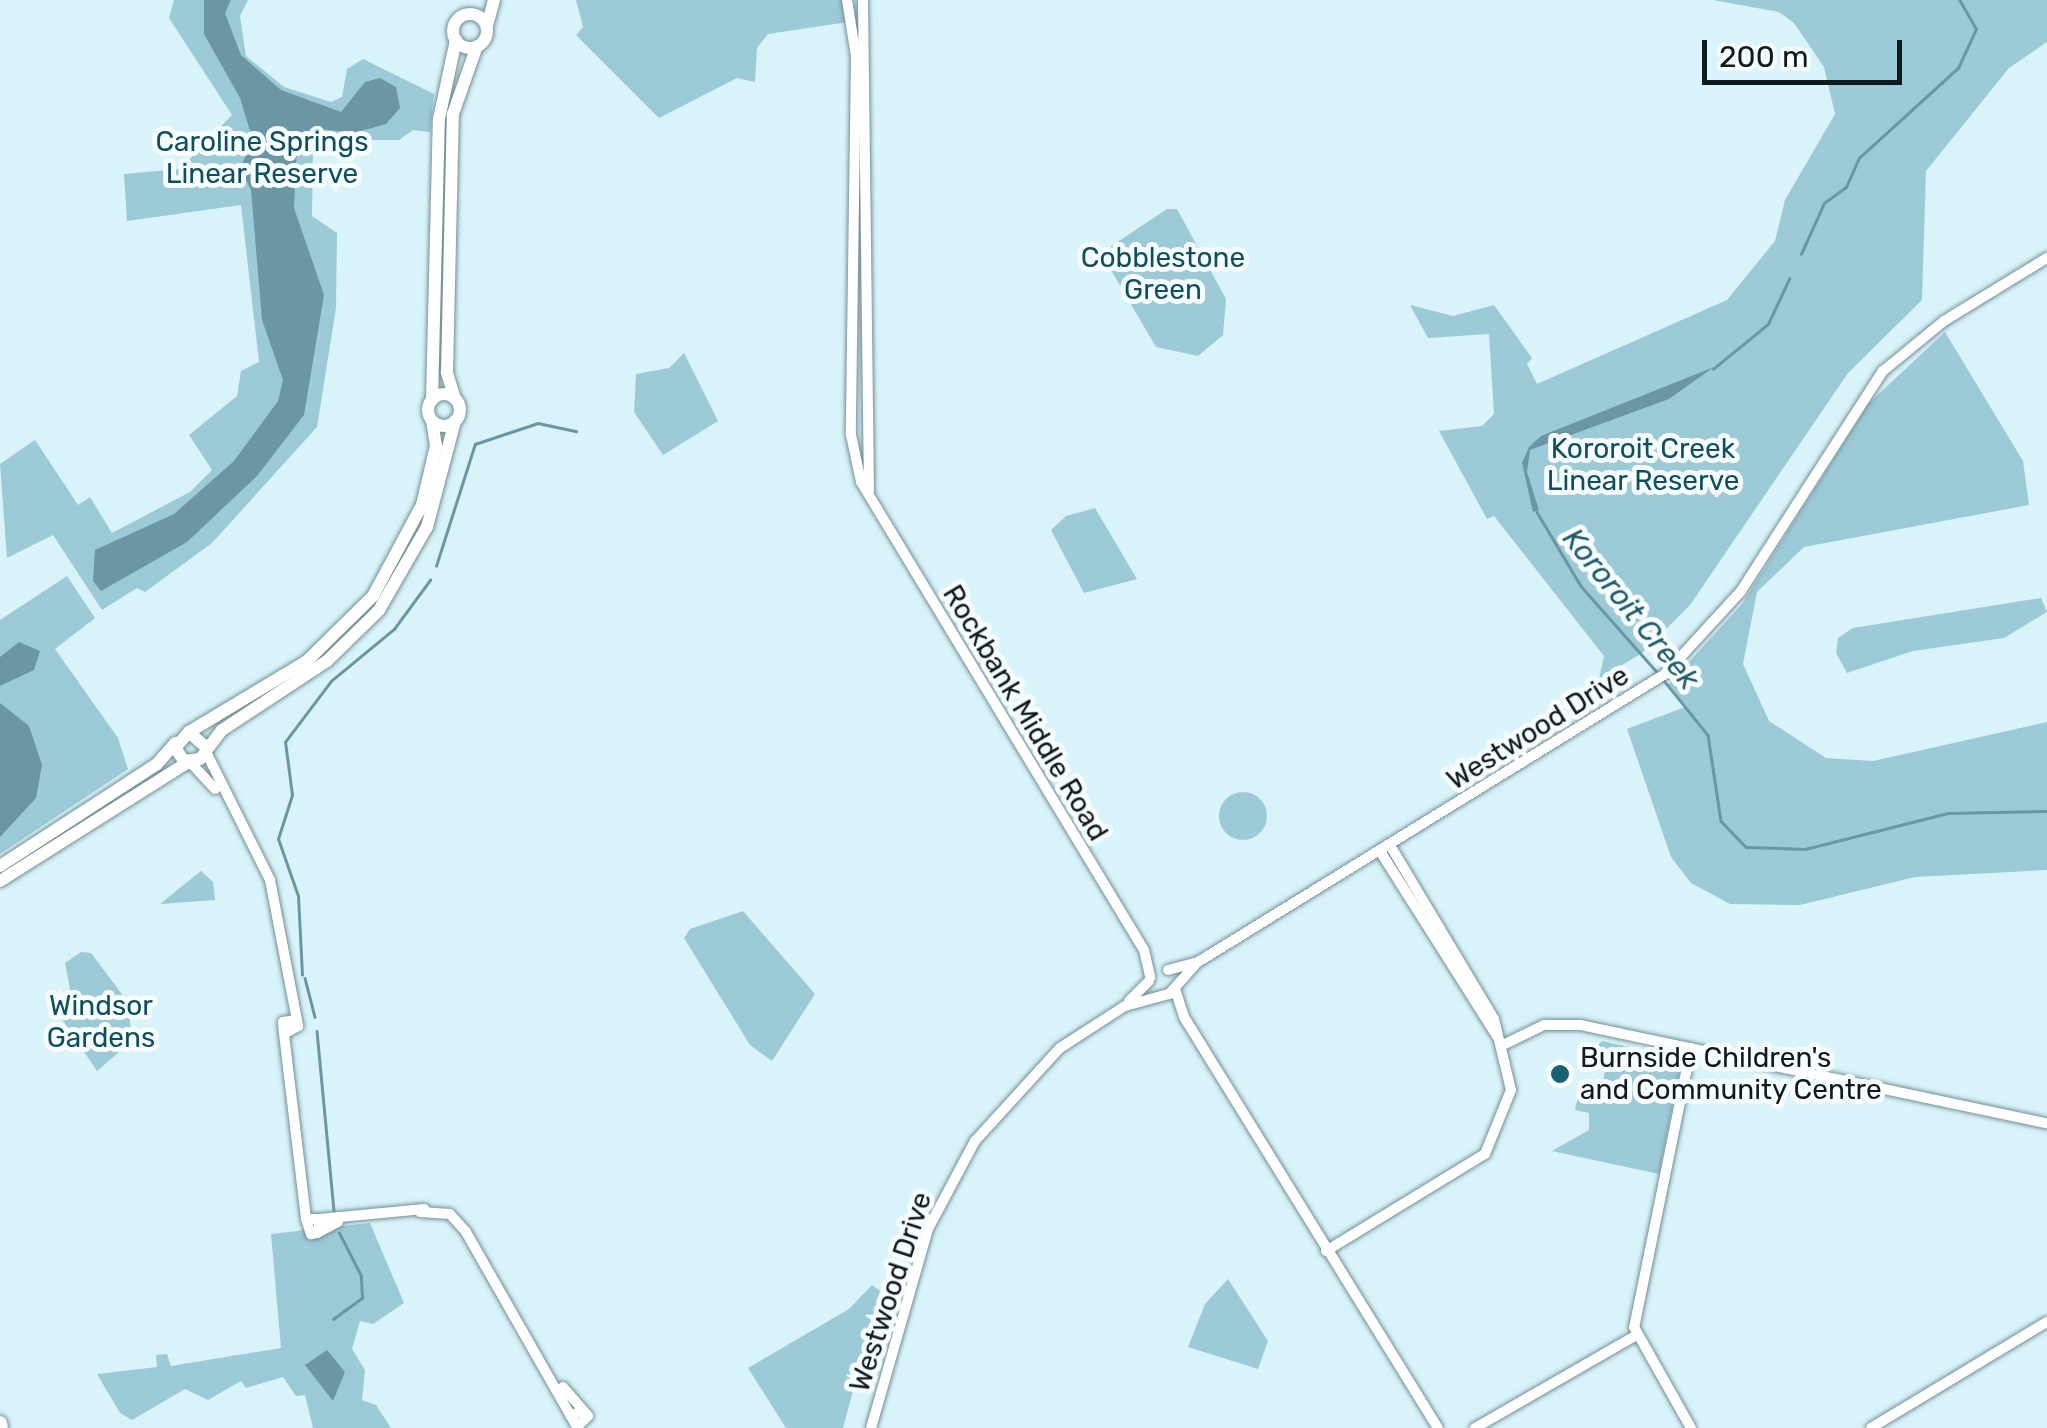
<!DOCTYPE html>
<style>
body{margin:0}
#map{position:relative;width:2047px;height:1428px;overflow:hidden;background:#d9f4fb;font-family:Rubik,sans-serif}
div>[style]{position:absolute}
.green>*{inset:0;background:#9ccad7}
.round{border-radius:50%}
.water>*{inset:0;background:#6b97a4}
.stream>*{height:2.5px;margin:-1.25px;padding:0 1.25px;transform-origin:1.25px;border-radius:1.25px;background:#6b97a4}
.roads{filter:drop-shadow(0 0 2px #758e95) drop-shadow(0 0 2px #758e95)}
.minor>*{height:10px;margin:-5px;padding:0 5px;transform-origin:5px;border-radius:5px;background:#fff}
.major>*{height:12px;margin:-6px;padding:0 6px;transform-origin:6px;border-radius:6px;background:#fff}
.major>.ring{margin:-6px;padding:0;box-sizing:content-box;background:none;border:12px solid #fff;border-radius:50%}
.highway>*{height:14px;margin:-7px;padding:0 7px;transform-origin:7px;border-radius:7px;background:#fff}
.dots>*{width:28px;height:28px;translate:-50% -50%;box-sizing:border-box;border:5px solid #f7fcfe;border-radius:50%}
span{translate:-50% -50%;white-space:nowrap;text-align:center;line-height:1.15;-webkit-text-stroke:10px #f7fcfe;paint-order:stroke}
.park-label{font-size:28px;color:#0e4f5e}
.street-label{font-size:28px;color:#10191c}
.poi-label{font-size:28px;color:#10191c}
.left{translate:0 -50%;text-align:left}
.water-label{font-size:30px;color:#1f5c6a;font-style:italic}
.scale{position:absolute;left:1702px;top:40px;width:200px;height:45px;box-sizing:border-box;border:5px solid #10191c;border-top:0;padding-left:12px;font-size:30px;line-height:35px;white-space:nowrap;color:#10191c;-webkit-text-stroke:8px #f7fcfe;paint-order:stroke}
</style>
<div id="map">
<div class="green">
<div style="clip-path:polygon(174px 0,248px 0,240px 16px,246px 56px,284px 87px,331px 102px,342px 97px,347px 69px,363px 59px,434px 94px,430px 132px,413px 130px,399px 140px,327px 140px,313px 148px,312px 216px,337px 233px,336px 308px,317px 427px,212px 543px,145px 592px,137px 588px,102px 610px,53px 535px,7px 558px,0 464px,35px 440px,78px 505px,90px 497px,112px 533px,190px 492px,212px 470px,189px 435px,237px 396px,241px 371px,259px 362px,241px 205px,127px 221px,124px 174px,180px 169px,232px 115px,169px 18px)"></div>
<div style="clip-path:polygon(576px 0,843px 0,848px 22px,768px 34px,757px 48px,755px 82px,737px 78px,659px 118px,576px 35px,583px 27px)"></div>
<div style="clip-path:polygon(1713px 0,2047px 0,2047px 42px,2009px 68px,1926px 171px,1922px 300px,1848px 373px,1690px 605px,1642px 653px,1599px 679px,1604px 656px,1494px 516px,1487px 519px,1439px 431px,1482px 426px,1494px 414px,1489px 334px,1428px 338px,1410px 305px,1453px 316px,1494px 305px,1532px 358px,1527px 364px,1537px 384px,1727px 300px,1775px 241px,1785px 200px,1835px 114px,1824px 67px,1794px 23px,1779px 12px)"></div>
<div style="clip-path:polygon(1167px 209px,1177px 209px,1226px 299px,1223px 335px,1198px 356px,1156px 347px,1101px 253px)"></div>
<div style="clip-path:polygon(1945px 332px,2023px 461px,2029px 505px,1804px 547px,1757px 592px,1743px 664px,1769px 721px,1826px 758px,1873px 761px,2047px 722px,2047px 870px,1915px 877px,1800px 905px,1730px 904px,1691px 883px,1671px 857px,1627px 729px,1685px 707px,1668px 685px,1742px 604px,1868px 404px)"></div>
<div style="clip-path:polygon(684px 353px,718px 421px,663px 455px,634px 412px,636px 374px,669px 368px)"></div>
<div style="clip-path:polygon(1095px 508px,1137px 579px,1084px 593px,1051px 530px,1066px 516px)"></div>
<div style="clip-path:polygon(67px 576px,95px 618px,55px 649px,118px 738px,128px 769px,0 854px,0 620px)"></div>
<div style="clip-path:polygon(2041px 598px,2047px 612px,2004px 638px,1913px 651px,1847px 673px,1836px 653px,1838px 638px,1853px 628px)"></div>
<div class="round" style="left:1219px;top:792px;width:48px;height:48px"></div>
<div style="clip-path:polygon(201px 871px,213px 882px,215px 900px,160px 904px)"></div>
<div style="clip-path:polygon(743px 911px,815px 994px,772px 1061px,750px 1045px,684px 938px,690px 929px)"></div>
<div style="clip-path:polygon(81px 952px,91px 953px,127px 1001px,132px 1036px,139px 1035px,97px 1071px,55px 1009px,70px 989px,65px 963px)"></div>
<div style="clip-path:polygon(1602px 1041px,1682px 1059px,1659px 1174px,1552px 1151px,1589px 1130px,1589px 1113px,1575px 1110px,1580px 1086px,1602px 1091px,1606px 1062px,1596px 1047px)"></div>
<div style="clip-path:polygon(370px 1223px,404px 1303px,373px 1324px,360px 1321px,352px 1349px,365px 1370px,362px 1400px,376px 1405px,391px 1428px,313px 1428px,305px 1395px,296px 1396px,283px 1377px,246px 1388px,241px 1381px,208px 1400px,185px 1389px,132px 1420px,120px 1413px,97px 1374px,157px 1367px,156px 1355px,167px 1354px,171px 1366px,281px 1348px,271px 1234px)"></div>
<div style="clip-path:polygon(1228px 1279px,1268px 1341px,1258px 1369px,1188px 1347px,1205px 1304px)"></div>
<div style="clip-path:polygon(872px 1285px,880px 1291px,843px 1428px,786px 1428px,748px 1368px,849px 1309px)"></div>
</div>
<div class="water">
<div style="clip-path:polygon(204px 0,231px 0,225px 13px,241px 55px,281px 90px,341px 112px,365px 82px,380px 78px,396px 87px,400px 108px,386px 124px,354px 133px,311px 128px,297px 145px,294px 208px,324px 295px,304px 415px,257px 476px,187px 542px,101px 591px,93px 581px,95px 550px,174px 514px,234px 461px,278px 401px,283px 380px,262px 320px,251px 190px,240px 168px,253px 141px,240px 98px,204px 34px)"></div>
<div style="clip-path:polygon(1714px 367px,1669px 399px,1530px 450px,1527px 472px,1539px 510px,1533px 512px,1522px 463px,1529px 447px,1541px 436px)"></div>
<div style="clip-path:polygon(19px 642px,40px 651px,34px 670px,0 686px,0 657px)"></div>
<div style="clip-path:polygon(0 703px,29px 726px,42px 765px,36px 798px,0 837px)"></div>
<div style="clip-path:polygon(327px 1350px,345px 1372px,333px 1401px,305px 1365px)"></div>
</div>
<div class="stream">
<div style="left:1801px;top:254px;width:56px;rotate:-65.7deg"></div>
<div style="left:1824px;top:203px;width:27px;rotate:-36deg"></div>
<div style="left:1846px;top:187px;width:32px;rotate:-66deg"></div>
<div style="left:1859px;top:158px;width:134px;rotate:-42.3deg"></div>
<div style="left:1958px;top:68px;width:43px;rotate:-65.2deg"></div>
<div style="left:1976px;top:29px;width:34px;rotate:-120deg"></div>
<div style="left:1713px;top:369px;width:71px;rotate:-39.3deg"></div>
<div style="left:1768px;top:324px;width:50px;rotate:-65deg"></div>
<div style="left:1537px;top:512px;width:86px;rotate:59.3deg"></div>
<div style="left:1581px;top:586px;width:115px;rotate:48.5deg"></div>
<div style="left:436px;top:566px;width:128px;rotate:-72.3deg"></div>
<div style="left:475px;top:444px;width:66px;rotate:-18.4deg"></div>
<div style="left:538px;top:423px;width:39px;rotate:12deg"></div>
<div style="left:1662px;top:678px;width:73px;rotate:51.1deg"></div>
<div style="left:1708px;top:735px;width:87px;rotate:81.4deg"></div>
<div style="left:1721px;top:821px;width:36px;rotate:46deg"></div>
<div style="left:1746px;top:847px;width:59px;rotate:1.9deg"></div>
<div style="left:1805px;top:849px;width:147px;rotate:-14.1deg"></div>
<div style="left:1948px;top:813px;width:99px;rotate:-1.2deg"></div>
<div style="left:302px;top:975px;width:79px;rotate:-92.9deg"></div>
<div style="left:298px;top:896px;width:60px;rotate:-109.3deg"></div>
<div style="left:278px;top:839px;width:46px;rotate:-72.3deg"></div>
<div style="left:292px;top:795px;width:53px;rotate:-97.5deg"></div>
<div style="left:285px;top:742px;width:76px;rotate:-53deg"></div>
<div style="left:331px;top:681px;width:82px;rotate:-39.5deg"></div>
<div style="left:394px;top:629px;width:61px;rotate:-53.7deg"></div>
<div style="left:305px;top:978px;width:40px;rotate:75.6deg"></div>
<div style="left:317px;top:1031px;width:182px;rotate:84.6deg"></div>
<div style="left:333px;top:1319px;width:36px;rotate:-36deg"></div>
<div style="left:362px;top:1298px;width:22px;rotate:-93deg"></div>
<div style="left:361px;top:1276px;width:48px;rotate:-117.1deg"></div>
</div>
<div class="roads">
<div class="minor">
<div style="left:847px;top:0;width:57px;rotate:80.9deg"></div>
<div style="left:856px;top:56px;width:379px;rotate:90.8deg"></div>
<div style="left:851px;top:435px;width:48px;rotate:78deg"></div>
<div style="left:861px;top:482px;width:547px;rotate:58.84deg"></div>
<div style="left:1144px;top:950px;width:28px;rotate:77deg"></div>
<div style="left:863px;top:0;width:491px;rotate:89.3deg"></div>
<div style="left:205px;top:750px;width:145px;rotate:63.4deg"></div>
<div style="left:270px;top:880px;width:149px;rotate:79.1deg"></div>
<div style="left:298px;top:1026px;width:16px;rotate:150deg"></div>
<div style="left:284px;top:1034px;width:12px;rotate:-95deg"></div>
<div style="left:283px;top:1022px;width:11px;rotate:-10deg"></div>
<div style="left:190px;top:762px;width:37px;rotate:47deg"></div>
<div style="left:1380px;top:851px;width:219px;rotate:57.7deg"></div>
<div style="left:1168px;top:970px;width:31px;rotate:-15deg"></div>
<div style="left:1198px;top:962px;width:549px;rotate:-31.66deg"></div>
<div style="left:1665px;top:674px;width:113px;rotate:-47.5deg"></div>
<div style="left:1741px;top:591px;width:262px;rotate:-57.2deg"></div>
<div style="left:1883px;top:371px;width:79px;rotate:-39.3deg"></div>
<div style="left:1944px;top:321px;width:121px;rotate:-31.5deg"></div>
<div style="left:1175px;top:989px;width:29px;rotate:72deg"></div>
<div style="left:1184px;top:1017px;width:483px;rotate:58.3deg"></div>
<div style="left:1129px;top:1001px;width:28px;rotate:-45deg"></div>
<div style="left:284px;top:1034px;width:185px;rotate:83.2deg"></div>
<div style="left:1503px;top:1045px;width:46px;rotate:-26deg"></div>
<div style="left:1544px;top:1025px;width:36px"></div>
<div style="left:1580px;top:1025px;width:477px;rotate:11.9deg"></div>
<div style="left:1691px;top:1048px;width:285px;rotate:101.5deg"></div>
<div style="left:1634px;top:1327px;width:116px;rotate:60.6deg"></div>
<div style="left:420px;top:1212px;width:30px;rotate:4deg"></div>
<div style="left:450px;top:1214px;width:24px;rotate:48deg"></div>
<div style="left:466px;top:1232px;width:212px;rotate:60.3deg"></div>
<div style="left:319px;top:1219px;width:106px;rotate:-5.4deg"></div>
<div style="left:319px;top:1231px;width:12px;rotate:-90deg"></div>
<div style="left:319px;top:1219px;width:13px;rotate:180deg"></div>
<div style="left:306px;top:1219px;width:16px;rotate:72deg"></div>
<div style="left:311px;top:1234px;width:6px;rotate:-9deg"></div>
<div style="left:317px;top:1233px;width:24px;rotate:-28deg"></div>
<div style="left:1326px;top:1251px;width:186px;rotate:-31.4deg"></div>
<div style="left:1485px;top:1154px;width:69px;rotate:-67.9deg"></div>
<div style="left:1511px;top:1090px;width:73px;rotate:-103.5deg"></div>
<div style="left:1494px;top:1019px;width:203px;rotate:-120.9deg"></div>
<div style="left:563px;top:1387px;width:38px;rotate:49deg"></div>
<div style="left:588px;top:1416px;width:16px;rotate:135deg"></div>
<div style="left:577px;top:1427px;width:13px;rotate:-119deg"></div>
<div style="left:571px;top:1416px;width:11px;rotate:-27deg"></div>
<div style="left:871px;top:1428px;width:207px;rotate:-74deg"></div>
<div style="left:928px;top:1229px;width:100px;rotate:-61.9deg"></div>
<div style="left:975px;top:1141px;width:126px;rotate:-47.6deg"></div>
<div style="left:1060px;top:1048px;width:77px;rotate:-32.9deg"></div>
<div style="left:1125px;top:1006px;width:46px;rotate:-15.3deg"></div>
<div style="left:1169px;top:994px;width:38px;rotate:-48deg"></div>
<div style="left:1475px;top:1428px;width:185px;rotate:-29.9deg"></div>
<div style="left:1871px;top:1428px;width:205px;rotate:-31.1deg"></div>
</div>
<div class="major">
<div class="ring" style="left:453px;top:14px;width:22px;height:22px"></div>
<div style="left:487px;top:26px;width:27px;rotate:-75deg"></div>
<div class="ring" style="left:428px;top:394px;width:20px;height:20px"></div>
<div style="left:455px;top:399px;width:28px;rotate:-107deg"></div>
<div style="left:447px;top:372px;width:258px;rotate:-88.7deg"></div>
<div style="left:453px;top:114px;width:72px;rotate:-70.6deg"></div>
<div style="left:432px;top:400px;width:281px;rotate:-88.6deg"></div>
<div style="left:439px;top:119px;width:81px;rotate:-77.9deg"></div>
<div style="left:189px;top:732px;width:138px;rotate:-31deg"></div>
<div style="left:307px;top:661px;width:93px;rotate:-44.6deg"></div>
<div style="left:373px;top:596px;width:103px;rotate:-61.7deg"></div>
<div style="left:422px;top:505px;width:61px;rotate:-76.7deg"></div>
<div style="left:436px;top:446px;width:25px;rotate:-99deg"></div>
<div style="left:206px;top:747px;width:23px;rotate:-139deg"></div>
<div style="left:189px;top:732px;width:21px;rotate:131deg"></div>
<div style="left:175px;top:748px;width:16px;rotate:55deg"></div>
<div style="left:184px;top:761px;width:16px;rotate:-7deg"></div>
<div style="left:200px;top:759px;width:36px;rotate:-53deg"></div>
<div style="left:222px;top:730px;width:126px;rotate:-33.3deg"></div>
<div style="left:327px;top:661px;width:73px;rotate:-44.4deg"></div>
<div style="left:379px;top:610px;width:96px;rotate:-60deg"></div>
<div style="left:427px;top:527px;width:110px;rotate:-75.2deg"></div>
<div style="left:0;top:866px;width:187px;rotate:-33deg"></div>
<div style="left:157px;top:764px;width:28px;rotate:-49deg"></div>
<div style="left:0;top:881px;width:222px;rotate:-32.3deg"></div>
</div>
<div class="highway">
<div style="left:0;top:1423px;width:5px;rotate:79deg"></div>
</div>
</div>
<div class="dots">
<div style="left:1560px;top:1074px;background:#196071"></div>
</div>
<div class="park-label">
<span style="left:262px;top:158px">Caroline Springs<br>Linear Reserve</span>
<span style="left:1163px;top:274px">Cobblestone<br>Green</span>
<span style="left:1643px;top:465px">Kororoit Creek<br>Linear Reserve</span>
<span style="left:101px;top:1022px">Windsor<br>Gardens</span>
</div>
<div class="street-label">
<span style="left:1025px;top:713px;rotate:59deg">Rockbank Middle Road</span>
<span style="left:1538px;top:728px;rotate:-32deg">Westwood Drive</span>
<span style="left:891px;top:1292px;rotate:-72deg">Westwood Drive</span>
</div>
<div class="poi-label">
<span class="left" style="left:1580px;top:1074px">Burnside Children's<br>and Community Centre</span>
</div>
<div class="water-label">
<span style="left:1631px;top:609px;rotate:51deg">Kororoit Creek</span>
</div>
<div class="scale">200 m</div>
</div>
